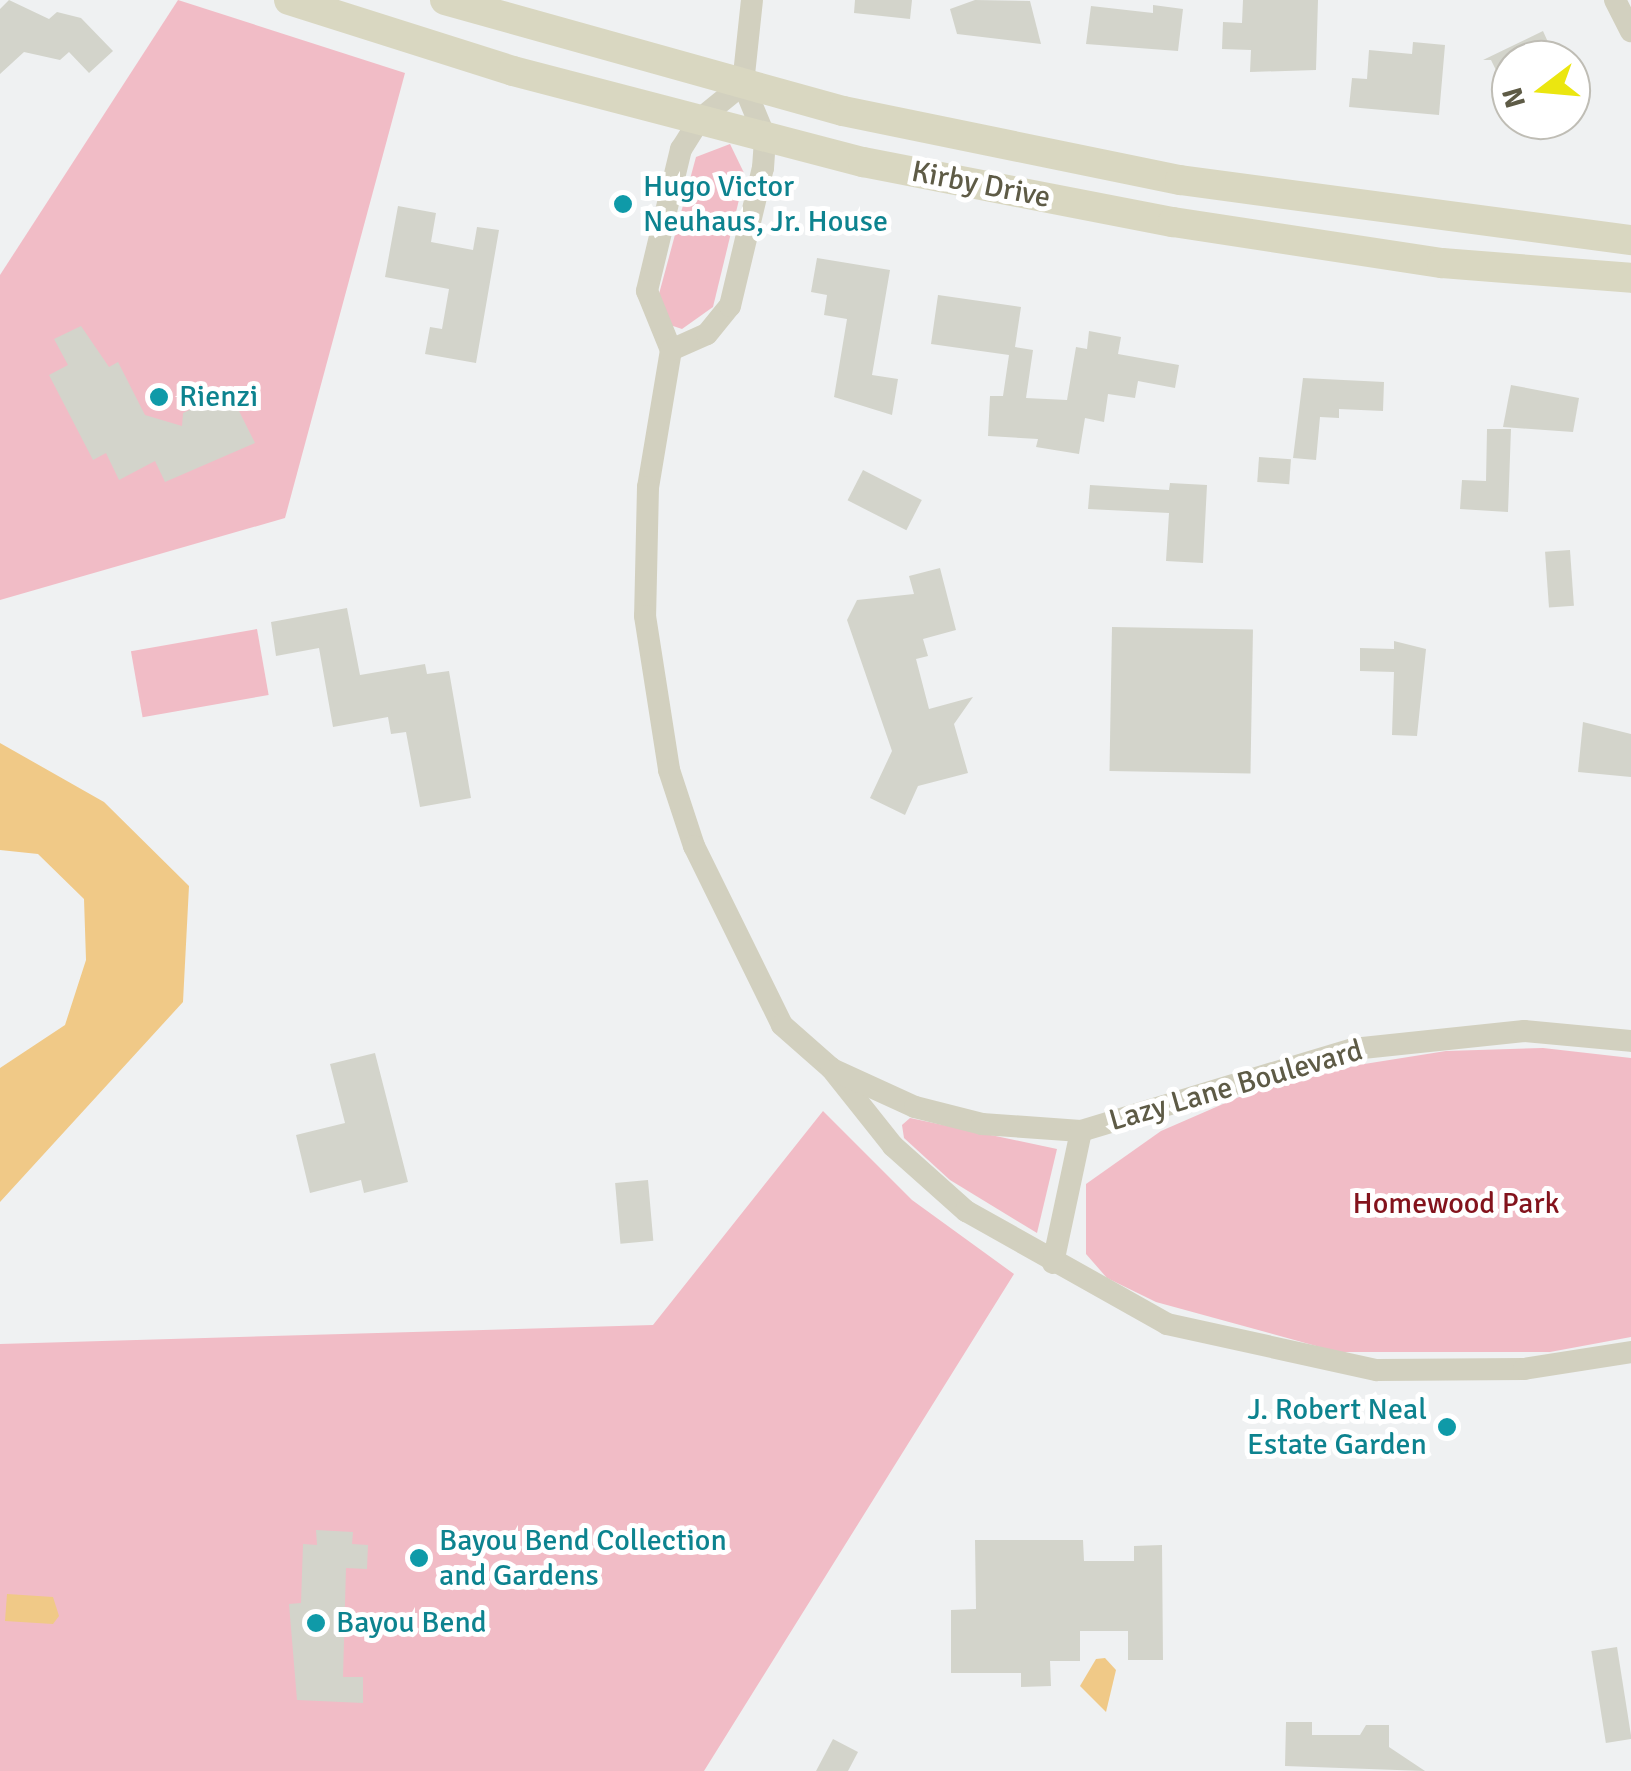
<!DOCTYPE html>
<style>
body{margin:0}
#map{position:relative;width:1631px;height:1771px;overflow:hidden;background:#eff1f2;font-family:Signika,sans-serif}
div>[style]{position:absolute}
.green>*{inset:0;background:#f1bcc6;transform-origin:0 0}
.water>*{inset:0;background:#f0c987}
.building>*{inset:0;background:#d3d4cb;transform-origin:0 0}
.minor>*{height:22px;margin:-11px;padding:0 11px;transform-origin:11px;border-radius:11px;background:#d2d0bf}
.secondary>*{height:30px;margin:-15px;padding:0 15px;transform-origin:15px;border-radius:15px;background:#d9d7c1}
.dots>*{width:28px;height:28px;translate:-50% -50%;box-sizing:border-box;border:5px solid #fff;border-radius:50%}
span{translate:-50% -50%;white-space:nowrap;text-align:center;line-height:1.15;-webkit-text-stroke:10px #fff;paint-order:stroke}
.street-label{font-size:30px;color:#5e5b46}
.culture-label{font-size:30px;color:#0d838f}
.left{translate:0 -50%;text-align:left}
.right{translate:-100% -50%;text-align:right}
.park-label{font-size:30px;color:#83131c}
.north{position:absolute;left:1491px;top:40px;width:100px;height:100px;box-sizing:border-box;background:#fff;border:2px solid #bfbdb5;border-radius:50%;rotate:254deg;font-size:28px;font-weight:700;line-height:40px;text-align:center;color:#5e5b46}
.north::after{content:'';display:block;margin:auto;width:35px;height:45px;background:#ebe610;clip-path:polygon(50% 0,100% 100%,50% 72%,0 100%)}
</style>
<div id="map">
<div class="green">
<div style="clip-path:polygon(178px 0,405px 73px,285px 518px,0 600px,0 275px)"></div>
<div style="clip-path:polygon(730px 144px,745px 175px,713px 307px,682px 329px,670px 325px,659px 294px,696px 157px)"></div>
<div style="left:257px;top:629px;width:67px;height:128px;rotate:80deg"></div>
<div style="clip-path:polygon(1543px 1048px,1631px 1058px,1631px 1337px,1550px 1352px,1338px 1352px,1156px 1302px,1107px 1278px,1086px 1254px,1086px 1184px,1161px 1131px,1246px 1094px,1358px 1065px,1446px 1051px)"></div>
<div style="clip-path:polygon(823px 1111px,912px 1200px,1014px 1274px,704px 1771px,0 1771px,0 1344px,653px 1325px)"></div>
<div style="clip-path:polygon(910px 1118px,1057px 1149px,1037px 1233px,950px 1180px,904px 1138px,902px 1125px)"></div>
</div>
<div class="water">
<div style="clip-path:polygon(0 743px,104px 802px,189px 886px,183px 1002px,0 1202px,0 1068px,65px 1025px,86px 960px,84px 899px,38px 854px,0 850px)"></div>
<div style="clip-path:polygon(7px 1594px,53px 1597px,59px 1616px,53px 1624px,5px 1621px)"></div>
<div style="clip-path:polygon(1105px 1658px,1116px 1670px,1106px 1712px,1080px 1686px,1096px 1659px)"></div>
</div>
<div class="building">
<div style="clip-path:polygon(9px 0,49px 19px,57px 12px,81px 18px,113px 51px,89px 73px,69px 52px,60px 60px,24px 52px,0 74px,0 9px)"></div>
<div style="clip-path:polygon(855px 0,912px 0,910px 19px,854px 13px)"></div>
<div style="clip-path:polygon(975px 0,1030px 1px,1041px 44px,957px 34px,950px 9px)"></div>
<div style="clip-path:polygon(1243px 0,1318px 0,1316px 70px,1250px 72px,1251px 50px,1222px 49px,1223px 22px,1242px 23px)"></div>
<div style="clip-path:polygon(1153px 5px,1183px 9px,1178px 51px,1086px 44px,1091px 6px,1153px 13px)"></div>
<div style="clip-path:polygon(1543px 31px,1556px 60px,1511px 60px,1511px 101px,1491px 60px,1483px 60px)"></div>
<div style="clip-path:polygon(1413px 42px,1445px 45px,1439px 115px,1349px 107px,1352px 78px,1367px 79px,1369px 50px,1412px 54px)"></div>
<div style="clip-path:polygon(398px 206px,436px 213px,431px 242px,473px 250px,477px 227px,499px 230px,476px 363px,425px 354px,430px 327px,442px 329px,449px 289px,385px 277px)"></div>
<div style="clip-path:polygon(817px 258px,890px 270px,872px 375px,898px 379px,892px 415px,834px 397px,847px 319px,824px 315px,827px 295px,811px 292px)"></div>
<div style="clip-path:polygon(938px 295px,1021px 307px,1015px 347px,1033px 350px,1026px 398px,1067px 400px,1076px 347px,1087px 349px,1089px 331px,1121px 337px,1118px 354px,1179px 365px,1175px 388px,1138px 381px,1135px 398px,1108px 394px,1104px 422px,1085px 418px,1079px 454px,1036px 447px,1038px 439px,988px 436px,990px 396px,1003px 396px,1009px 355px,931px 344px)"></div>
<div style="clip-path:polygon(81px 326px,109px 367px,118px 362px,145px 415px,182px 426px,183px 413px,229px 391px,255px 443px,165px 482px,155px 461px,119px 480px,106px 453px,93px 460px,49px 375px,68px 365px,54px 339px)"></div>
<div style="clip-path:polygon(1303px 378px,1384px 382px,1383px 411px,1339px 409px,1339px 418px,1320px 417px,1316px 460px,1293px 458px)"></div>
<div style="clip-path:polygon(1511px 385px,1579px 398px,1573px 432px,1503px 427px)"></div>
<div style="clip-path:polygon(1487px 429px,1511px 429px,1508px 512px,1460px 509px,1462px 480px,1486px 481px)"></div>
<div style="left:1259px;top:457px;width:32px;height:25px;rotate:4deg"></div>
<div style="left:863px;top:470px;width:66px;height:34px;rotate:27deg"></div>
<div style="clip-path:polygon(1170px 483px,1207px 485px,1203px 563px,1166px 561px,1169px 513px,1088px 509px,1090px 485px,1169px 490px)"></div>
<div style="left:1570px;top:550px;width:56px;height:25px;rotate:86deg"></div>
<div style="clip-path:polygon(940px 568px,956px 630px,923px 639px,928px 656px,916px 659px,929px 709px,973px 697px,954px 724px,968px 773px,918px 786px,905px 815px,870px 798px,892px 751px,847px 620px,857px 600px,914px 594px,909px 576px)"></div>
<div style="clip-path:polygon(347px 608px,360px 675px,425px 664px,427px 674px,449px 671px,471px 798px,420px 807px,406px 732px,391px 734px,388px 717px,333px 727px,319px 648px,276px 656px,271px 622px)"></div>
<div style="left:1112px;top:627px;width:141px;height:144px;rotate:1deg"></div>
<div style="clip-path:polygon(1394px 641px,1426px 649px,1417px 736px,1392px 735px,1394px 672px,1360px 671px,1360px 648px,1394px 649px)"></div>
<div style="clip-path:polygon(1583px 722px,1631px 734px,1631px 777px,1578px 772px)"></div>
<div style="clip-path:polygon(375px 1053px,408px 1182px,364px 1193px,361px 1180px,310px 1193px,296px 1135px,345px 1123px,330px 1064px)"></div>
<div style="left:648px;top:1180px;width:61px;height:33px;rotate:85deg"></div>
<div style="clip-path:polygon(316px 1530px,353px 1532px,352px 1544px,368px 1545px,367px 1569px,346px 1568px,343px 1677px,363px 1677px,363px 1703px,297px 1700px,289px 1604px,301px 1603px,303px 1544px,317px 1545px)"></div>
<div style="clip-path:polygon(975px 1540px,1083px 1540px,1084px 1561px,1134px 1561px,1134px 1546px,1162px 1545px,1163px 1660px,1128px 1660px,1128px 1631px,1080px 1631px,1080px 1661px,1050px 1661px,1051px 1686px,1021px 1687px,1021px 1673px,951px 1673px,951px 1610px,976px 1609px)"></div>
<div style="left:1617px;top:1647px;width:93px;height:26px;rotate:81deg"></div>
<div style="clip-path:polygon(1286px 1722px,1312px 1722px,1312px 1735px,1360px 1735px,1366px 1725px,1389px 1725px,1389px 1747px,1425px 1771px,1285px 1766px)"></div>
<div style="clip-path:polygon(833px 1739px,858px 1752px,848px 1771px,816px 1771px)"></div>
</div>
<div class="minor">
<div style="left:1615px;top:0;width:35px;rotate:63deg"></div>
<div style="left:743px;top:84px;width:55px;rotate:140.9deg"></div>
<div style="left:700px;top:119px;width:36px;rotate:122deg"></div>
<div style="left:681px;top:149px;width:146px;rotate:103.5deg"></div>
<div style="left:647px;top:291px;width:64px;rotate:67.9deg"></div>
<div style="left:671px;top:350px;width:139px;rotate:99.5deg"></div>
<div style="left:648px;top:487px;width:129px;rotate:91.3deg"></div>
<div style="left:645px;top:616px;width:156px;rotate:81.1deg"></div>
<div style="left:669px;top:770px;width:80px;rotate:71.8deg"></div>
<div style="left:694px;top:846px;width:199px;rotate:63.8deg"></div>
<div style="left:782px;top:1025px;width:65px;rotate:41.3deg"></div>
<div style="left:831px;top:1068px;width:100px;rotate:51.5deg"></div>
<div style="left:893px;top:1146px;width:98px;rotate:41.7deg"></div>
<div style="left:966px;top:1211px;width:231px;rotate:29.3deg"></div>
<div style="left:1167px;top:1324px;width:215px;rotate:12.4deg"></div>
<div style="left:1377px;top:1370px;width:147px;rotate:-0.4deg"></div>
<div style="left:1524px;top:1369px;width:108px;rotate:-9deg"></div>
<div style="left:671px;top:350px;width:39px;rotate:-24deg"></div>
<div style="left:707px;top:334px;width:36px;rotate:-51deg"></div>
<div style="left:730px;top:306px;width:142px;rotate:-76.6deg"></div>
<div style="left:763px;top:168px;width:31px;rotate:-86deg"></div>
<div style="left:765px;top:137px;width:57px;rotate:-112.5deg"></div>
<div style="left:743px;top:84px;width:84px;rotate:-83.9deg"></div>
<div style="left:834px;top:1070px;width:89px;rotate:24.6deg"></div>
<div style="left:915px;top:1107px;width:69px;rotate:14.2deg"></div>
<div style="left:982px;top:1124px;width:99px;rotate:4deg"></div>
<div style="left:1081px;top:1131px;width:284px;rotate:-16.8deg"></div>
<div style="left:1353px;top:1049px;width:172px;rotate:-6deg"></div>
<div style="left:1524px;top:1031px;width:107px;rotate:5.3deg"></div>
<div style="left:1053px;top:1263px;width:135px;rotate:-78deg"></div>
</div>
<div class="secondary">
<div style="left:289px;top:0;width:235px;rotate:17.6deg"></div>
<div style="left:513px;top:71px;width:362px;rotate:14.6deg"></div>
<div style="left:863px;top:162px;width:316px;rotate:11deg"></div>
<div style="left:1173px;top:222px;width:272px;rotate:8.7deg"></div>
<div style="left:1442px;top:263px;width:190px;rotate:4.5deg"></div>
<div style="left:445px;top:0;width:413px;rotate:15.6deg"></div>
<div style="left:843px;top:111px;width:344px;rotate:11.6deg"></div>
<div style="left:1180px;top:180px;width:455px;rotate:7.6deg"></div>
</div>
<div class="dots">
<div style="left:623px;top:204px;background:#0f9aa8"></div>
<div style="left:159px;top:397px;background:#0f9aa8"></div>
<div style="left:1447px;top:1427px;background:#0f9aa8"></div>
<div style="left:419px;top:1558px;background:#0f9aa8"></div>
<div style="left:316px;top:1623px;background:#0f9aa8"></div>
</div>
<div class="street-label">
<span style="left:981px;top:185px;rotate:11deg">Kirby Drive</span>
<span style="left:1236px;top:1086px;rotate:-16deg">Lazy Lane Boulevard</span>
</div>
<div class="culture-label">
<span class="left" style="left:643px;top:204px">Hugo Victor<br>Neuhaus, Jr. House</span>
<span class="left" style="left:179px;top:397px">Rienzi</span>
<span class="right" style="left:1427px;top:1427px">J. Robert Neal<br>Estate Garden</span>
<span class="left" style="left:439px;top:1558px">Bayou Bend Collection<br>and Gardens</span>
<span class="left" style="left:336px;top:1623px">Bayou Bend</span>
</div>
<div class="park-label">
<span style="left:1456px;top:1204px">Homewood Park</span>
</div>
<div class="north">N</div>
</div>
